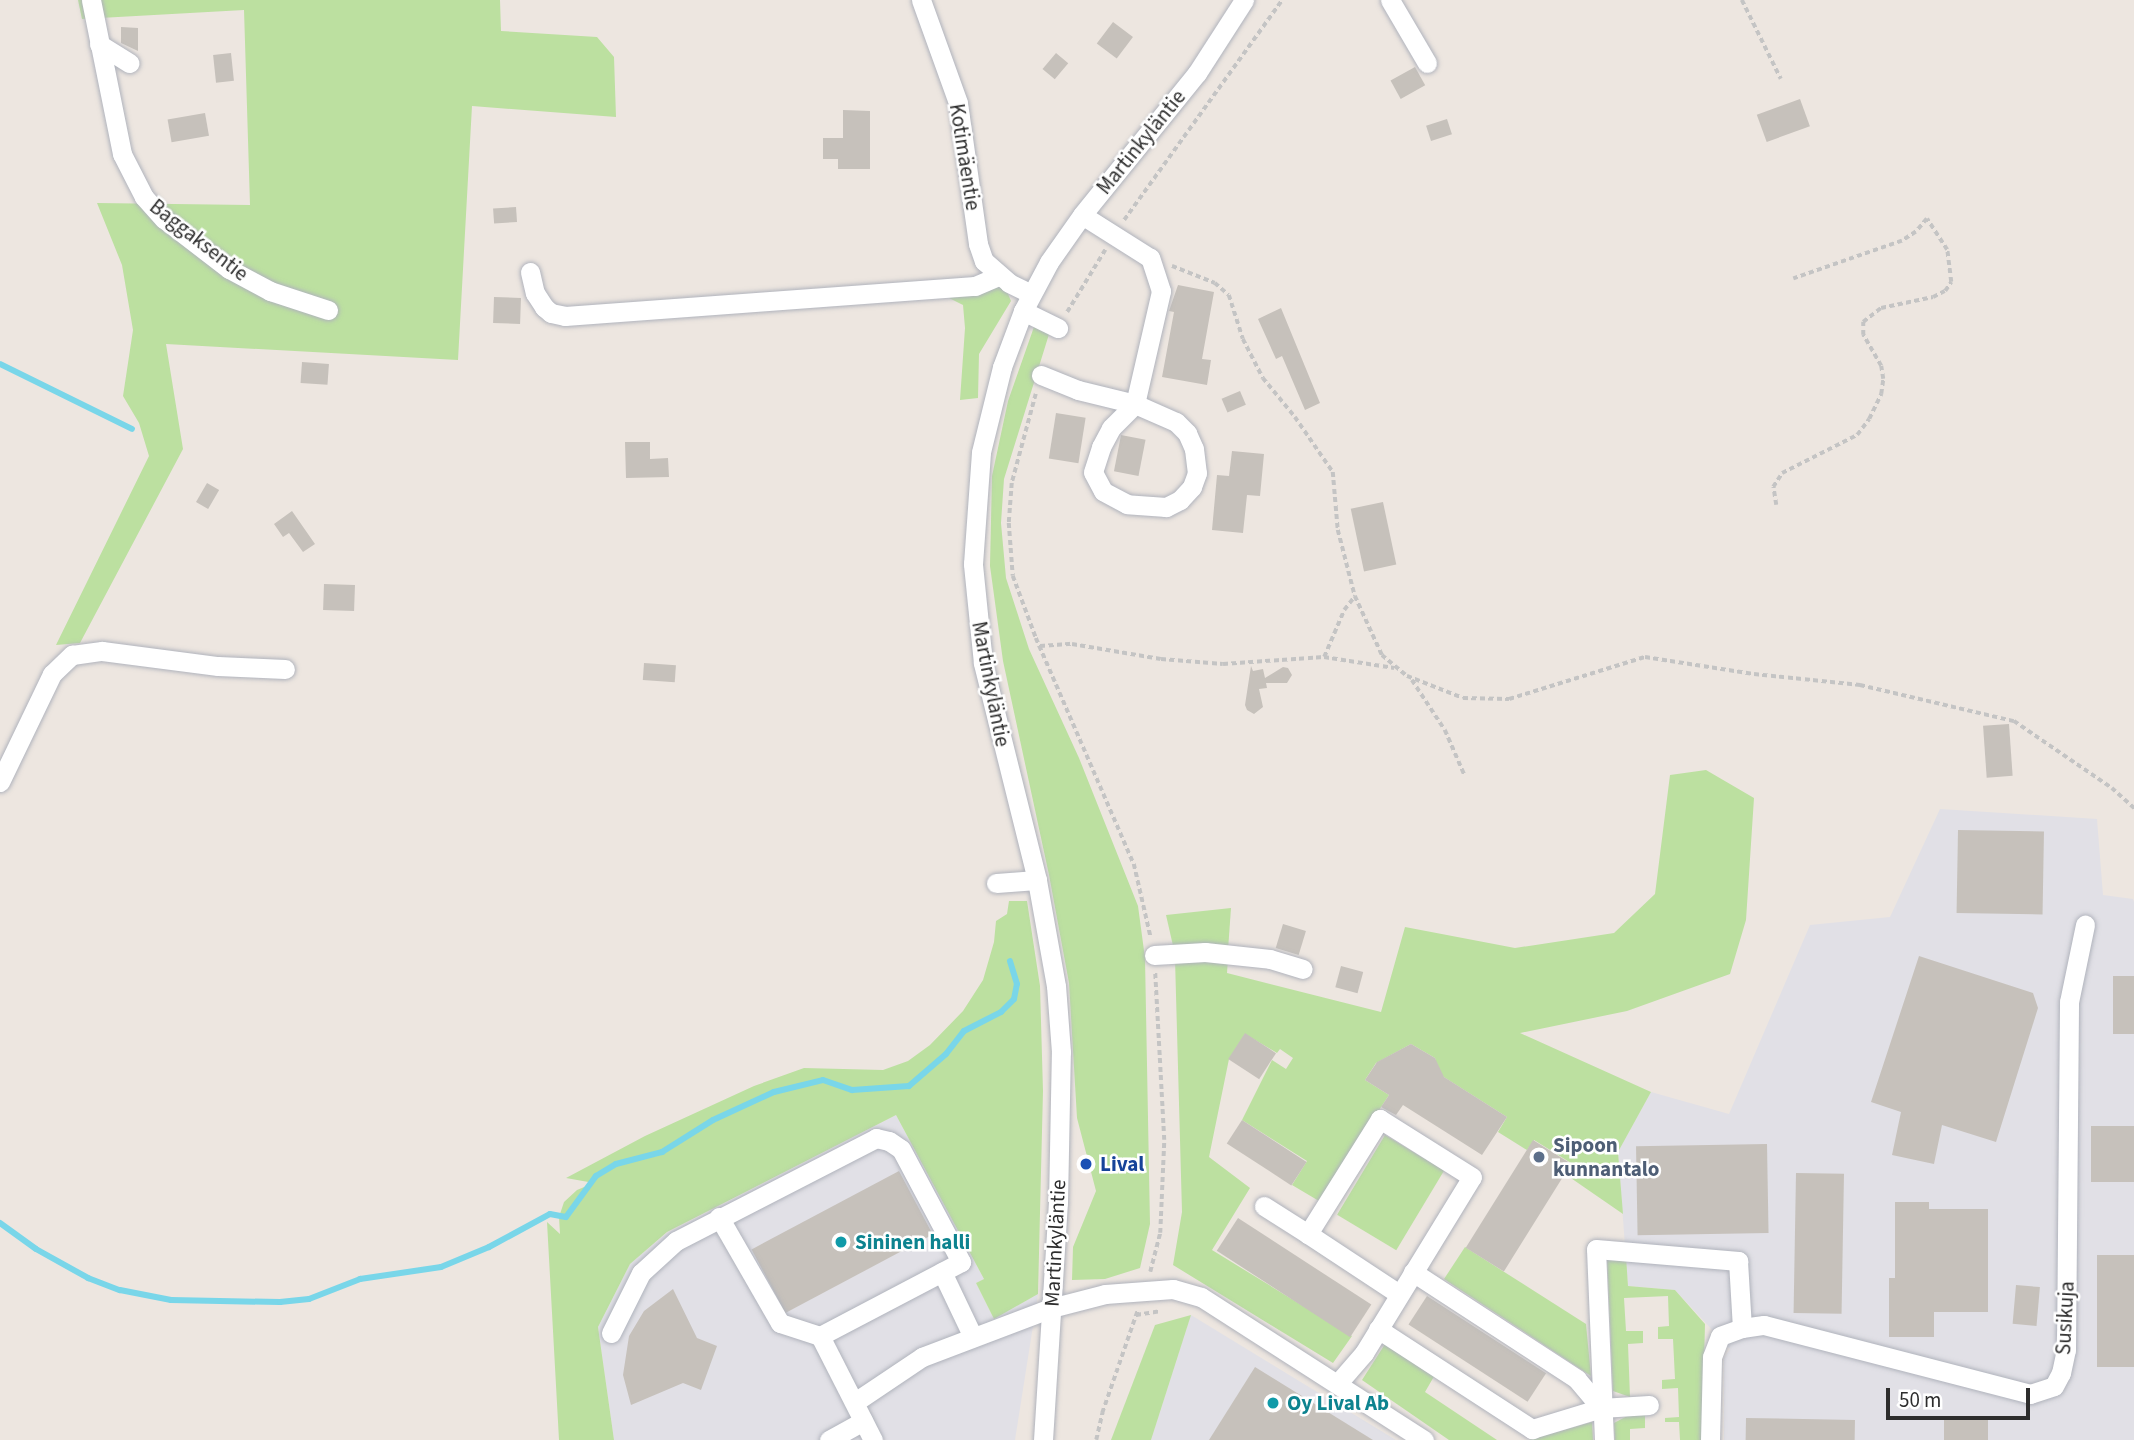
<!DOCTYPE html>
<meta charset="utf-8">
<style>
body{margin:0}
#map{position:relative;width:2134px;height:1440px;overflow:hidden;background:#ede6e0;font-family:"Source Sans 3",sans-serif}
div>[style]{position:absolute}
.industrial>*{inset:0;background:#e1e0e6}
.green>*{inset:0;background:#bce0a0;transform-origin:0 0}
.stream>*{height:6px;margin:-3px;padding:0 3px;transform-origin:3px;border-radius:3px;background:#79d6e9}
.building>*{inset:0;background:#c6c1bb;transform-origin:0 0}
.path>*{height:3.5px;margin-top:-1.75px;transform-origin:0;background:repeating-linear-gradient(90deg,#c4c4c4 0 5px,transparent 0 8.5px)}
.roads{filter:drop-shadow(0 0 2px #b0b3bc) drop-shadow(0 0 2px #b0b3bc)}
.minor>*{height:19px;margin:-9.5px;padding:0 9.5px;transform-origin:9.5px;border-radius:9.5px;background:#fff}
.dots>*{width:19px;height:19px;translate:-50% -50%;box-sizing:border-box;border:4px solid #fff;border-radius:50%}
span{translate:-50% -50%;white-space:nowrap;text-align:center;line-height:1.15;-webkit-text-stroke:5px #fff;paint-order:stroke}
.street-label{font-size:21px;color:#2d2d2d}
.service-label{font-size:21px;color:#4e5e75;font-weight:700}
.left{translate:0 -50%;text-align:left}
.transit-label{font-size:21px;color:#164399;font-weight:700}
.culture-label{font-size:21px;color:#0d838f;font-weight:700}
.scale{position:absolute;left:1886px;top:1388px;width:144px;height:32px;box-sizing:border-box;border:4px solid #2d2d2d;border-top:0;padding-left:9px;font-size:21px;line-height:24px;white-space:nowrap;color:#2d2d2d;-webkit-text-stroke:5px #fff;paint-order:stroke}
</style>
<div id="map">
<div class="industrial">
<div style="clip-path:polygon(1940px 809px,2097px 819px,2103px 895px,2133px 899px,2134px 902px,2134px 1440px,1724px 1440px,1724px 1358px,1730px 1349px,1675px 1290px,1628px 1286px,1618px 1152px,1651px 1092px,1729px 1114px,1810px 925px,1890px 917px)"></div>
<div style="clip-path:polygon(896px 1115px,984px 1279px,976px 1283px,994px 1319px,1038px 1294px,1015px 1440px,614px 1440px,598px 1327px,630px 1264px,667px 1233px)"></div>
<div style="clip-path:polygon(1191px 1315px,1396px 1440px,1151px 1440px)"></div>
</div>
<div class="green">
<div style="clip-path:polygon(78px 0,500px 0,501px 31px,597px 37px,614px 57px,616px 117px,472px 106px,458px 360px,166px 344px,183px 449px,80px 643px,56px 645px,149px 456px,139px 423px,123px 396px,133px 330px,122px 265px,97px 203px,250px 205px,244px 10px,82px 19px)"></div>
<div style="clip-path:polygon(995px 286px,1006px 289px,1011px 301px,979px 354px,978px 398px,960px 400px,965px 328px,963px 305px,949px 298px)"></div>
<div style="clip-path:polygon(1035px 324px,1050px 331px,1004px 479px,1001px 523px,1006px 578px,1029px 649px,1079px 758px,1138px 906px,1145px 958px,1150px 1224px,1140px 1268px,1105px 1279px,1072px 1280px,1073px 1247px,1096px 1191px,1077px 1118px,1069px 983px,1049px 875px,1003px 661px,990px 566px,992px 476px,1008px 401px)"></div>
<div style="clip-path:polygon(1706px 770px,1754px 798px,1746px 920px,1730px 974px,1627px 1011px,1520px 1033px,1651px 1092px,1618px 1152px,1623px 1214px,1565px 1174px,1571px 1163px,1534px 1140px,1527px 1150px,1498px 1132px,1507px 1117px,1439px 1074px,1435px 1058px,1411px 1044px,1376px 1063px,1365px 1080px,1389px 1095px,1319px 1201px,1292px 1185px,1307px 1161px,1242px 1120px,1272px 1060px,1286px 1069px,1293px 1058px,1280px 1049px,1277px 1053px,1245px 1034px,1229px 1059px,1209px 1157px,1250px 1188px,1212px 1250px,1352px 1336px,1333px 1363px,1173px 1265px,1182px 1212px,1175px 959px,1228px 959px,1227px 973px,1381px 1012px,1405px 927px,1515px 948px,1614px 933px,1655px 894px,1670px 775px)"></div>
<div style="clip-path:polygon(1009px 901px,1027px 901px,1040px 986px,1043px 1091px,1038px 1294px,994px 1319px,976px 1283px,984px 1279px,896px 1115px,667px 1232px,630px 1264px,598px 1327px,614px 1440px,559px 1440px,547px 1222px,560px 1234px,559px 1217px,564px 1202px,577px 1190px,594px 1183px,566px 1178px,645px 1136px,754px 1086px,804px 1068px,883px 1070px,908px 1061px,930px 1045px,963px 1011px,983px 980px,994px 942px,996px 921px,1007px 914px)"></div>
<div style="clip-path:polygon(1231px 908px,1228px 950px,1174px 950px,1166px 915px)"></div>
<div style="left:1385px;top:1135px;width:69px;height:93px;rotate:31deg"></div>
<div style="clip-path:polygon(1465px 1247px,1586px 1324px,1591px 1376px,1444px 1279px)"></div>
<div style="clip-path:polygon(1607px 1256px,1626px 1256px,1628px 1286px,1675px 1290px,1705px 1324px,1702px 1440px,1680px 1440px,1679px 1422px,1665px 1422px,1665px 1418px,1679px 1417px,1678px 1388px,1662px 1389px,1662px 1380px,1675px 1379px,1673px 1339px,1658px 1339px,1658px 1327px,1669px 1326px,1668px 1296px,1624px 1298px,1626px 1331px,1643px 1331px,1643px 1343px,1628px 1344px,1630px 1397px,1613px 1391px)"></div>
<div style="clip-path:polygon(1191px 1315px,1151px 1440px,1111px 1440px,1155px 1325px)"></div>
<div style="clip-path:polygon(1387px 1341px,1436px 1373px,1425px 1392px,1497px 1440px,1449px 1440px,1362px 1380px)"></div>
<div style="clip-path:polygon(1631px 1414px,1645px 1414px,1645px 1428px,1630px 1429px,1630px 1440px,1615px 1440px,1614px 1423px)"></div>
<div style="clip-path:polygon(1592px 1422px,1593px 1440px,1529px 1440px)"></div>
</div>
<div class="stream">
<div style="left:0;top:364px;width:147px;rotate:26.2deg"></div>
<div style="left:0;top:1223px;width:44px;rotate:35.8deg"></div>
<div style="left:36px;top:1249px;width:60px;rotate:29.1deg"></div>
<div style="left:88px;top:1278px;width:34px;rotate:21deg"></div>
<div style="left:120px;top:1290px;width:52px;rotate:11.1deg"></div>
<div style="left:171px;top:1300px;width:109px;rotate:1.1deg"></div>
<div style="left:280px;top:1302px;width:29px;rotate:-6deg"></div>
<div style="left:309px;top:1299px;width:55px;rotate:-21.4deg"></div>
<div style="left:360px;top:1279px;width:82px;rotate:-8.4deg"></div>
<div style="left:441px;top:1267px;width:52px;rotate:-22.6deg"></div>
<div style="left:489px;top:1247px;width:69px;rotate:-28.4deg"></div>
<div style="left:550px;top:1214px;width:16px;rotate:11deg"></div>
<div style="left:566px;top:1217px;width:51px;rotate:-53.8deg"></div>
<div style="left:596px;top:1176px;width:23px;rotate:-31deg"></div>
<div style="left:616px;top:1164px;width:48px;rotate:-14.6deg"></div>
<div style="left:662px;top:1152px;width:60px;rotate:-32.1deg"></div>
<div style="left:713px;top:1120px;width:67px;rotate:-24.7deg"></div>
<div style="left:774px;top:1092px;width:50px;rotate:-13.8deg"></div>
<div style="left:823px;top:1080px;width:31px;rotate:19deg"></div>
<div style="left:852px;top:1090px;width:57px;rotate:-4deg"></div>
<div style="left:909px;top:1086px;width:49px;rotate:-40.9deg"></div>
<div style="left:946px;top:1054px;width:29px;rotate:-52deg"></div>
<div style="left:964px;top:1031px;width:42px;rotate:-27.2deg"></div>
<div style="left:1001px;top:1012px;width:18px;rotate:-45deg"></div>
<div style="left:1014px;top:999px;width:15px;rotate:-79deg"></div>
<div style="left:1017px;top:984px;width:24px;rotate:-107deg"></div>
</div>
<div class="building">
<div style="left:1113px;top:22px;width:25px;height:27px;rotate:37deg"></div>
<div style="clip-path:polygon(121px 27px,138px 28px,138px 51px,121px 43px)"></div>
<div style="left:231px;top:53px;width:28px;height:18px;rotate:84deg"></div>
<div style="left:1056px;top:53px;width:16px;height:21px;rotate:40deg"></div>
<div style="left:1415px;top:67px;width:21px;height:28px;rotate:61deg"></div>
<div style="left:1800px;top:99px;width:29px;height:46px;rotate:70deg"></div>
<div style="clip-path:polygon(843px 110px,870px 111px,870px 169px,838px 169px,838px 159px,823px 159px,823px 138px,843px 138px)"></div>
<div style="left:205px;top:113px;width:23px;height:38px;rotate:80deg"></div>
<div style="left:1447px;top:119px;width:16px;height:22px;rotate:72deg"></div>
<div style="left:516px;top:207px;width:15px;height:23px;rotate:86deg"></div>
<div style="clip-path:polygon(1178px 285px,1214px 292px,1202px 359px,1211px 360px,1207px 385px,1162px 377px,1174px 312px,1169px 311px)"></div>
<div style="left:494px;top:297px;width:27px;height:26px;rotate:2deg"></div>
<div style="clip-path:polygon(1281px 308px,1320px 403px,1305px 410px,1282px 356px,1276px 359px,1258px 319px)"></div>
<div style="left:302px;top:362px;width:27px;height:21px;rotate:4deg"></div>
<div style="left:1240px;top:391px;width:15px;height:20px;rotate:67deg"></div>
<div style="left:1056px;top:413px;width:30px;height:46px;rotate:9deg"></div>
<div style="left:1121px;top:435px;width:25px;height:37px;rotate:11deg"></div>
<div style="clip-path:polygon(625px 442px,650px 442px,650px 459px,668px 458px,669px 477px,626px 478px)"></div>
<div style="clip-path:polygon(1232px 451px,1264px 454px,1260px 496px,1247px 495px,1243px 533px,1212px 530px,1217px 475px,1229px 476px)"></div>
<div style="left:207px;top:483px;width:14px;height:22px;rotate:30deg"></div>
<div style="left:1383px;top:502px;width:64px;height:33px;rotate:78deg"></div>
<div style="clip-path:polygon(292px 511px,315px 544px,303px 552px,289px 533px,283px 537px,274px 524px)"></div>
<div style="left:324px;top:584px;width:31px;height:26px;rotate:2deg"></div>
<div style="left:644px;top:663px;width:32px;height:17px;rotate:4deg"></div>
<div style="clip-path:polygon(1251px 666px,1253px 671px,1263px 669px,1265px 678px,1283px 667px,1288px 668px,1292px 675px,1287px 683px,1266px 683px,1267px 688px,1259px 689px,1263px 707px,1254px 714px,1247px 710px,1245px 705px)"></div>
<div style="left:2009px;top:724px;width:52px;height:26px;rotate:86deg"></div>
<div style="left:1958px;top:830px;width:86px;height:83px;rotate:1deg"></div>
<div style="left:1283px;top:924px;width:24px;height:25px;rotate:17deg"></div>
<div style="clip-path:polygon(1919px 956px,2033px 993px,2038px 1008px,1996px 1142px,1942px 1125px,1934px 1164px,1892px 1155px,1901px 1112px,1871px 1102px)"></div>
<div style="left:1341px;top:966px;width:23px;height:22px;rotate:15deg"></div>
<div style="left:2113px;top:976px;width:21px;height:58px"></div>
<div style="left:1245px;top:1033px;width:37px;height:31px;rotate:33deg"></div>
<div style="clip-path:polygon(1411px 1044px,1435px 1058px,1444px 1077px,1507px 1117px,1482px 1155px,1403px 1105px,1396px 1115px,1381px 1107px,1389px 1095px,1365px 1080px,1377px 1062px)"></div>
<div style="left:1242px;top:1120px;width:77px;height:28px;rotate:33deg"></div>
<div style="left:2091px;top:1126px;width:43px;height:56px"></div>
<div style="left:1533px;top:1140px;width:45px;height:127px;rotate:32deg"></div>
<div style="left:1767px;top:1144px;width:89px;height:131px;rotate:89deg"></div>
<div style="left:899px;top:1171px;width:72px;height:167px;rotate:62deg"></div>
<div style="left:1796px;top:1173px;width:48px;height:140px;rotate:1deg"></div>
<div style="clip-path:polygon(1895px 1202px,1929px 1202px,1929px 1209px,1988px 1209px,1988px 1312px,1934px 1312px,1934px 1337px,1889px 1337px,1889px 1278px,1895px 1278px)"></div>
<div style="left:1238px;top:1218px;width:159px;height:39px;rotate:33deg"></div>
<div style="left:2097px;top:1255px;width:37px;height:112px"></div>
<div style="left:2016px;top:1285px;width:24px;height:39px;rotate:5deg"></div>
<div style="clip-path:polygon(673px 1289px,697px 1338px,717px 1346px,701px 1390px,683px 1383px,631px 1405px,623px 1375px,629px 1336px,644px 1311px)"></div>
<div style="left:1427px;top:1296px;width:142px;height:34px;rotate:33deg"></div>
<div style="clip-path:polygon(1255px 1367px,1373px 1440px,1209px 1440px)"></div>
<div style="left:1944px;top:1417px;width:44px;height:23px"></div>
<div style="left:1746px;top:1418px;width:109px;height:22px;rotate:1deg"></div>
</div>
<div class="path">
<div style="left:1742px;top:0;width:88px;rotate:63.7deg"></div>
<div style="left:1124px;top:220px;width:271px;rotate:-54.3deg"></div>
<div style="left:1172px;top:266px;width:46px;rotate:21.6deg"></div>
<div style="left:1215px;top:283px;width:18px;rotate:41deg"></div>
<div style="left:1229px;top:295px;width:46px;rotate:72.3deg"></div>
<div style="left:1243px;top:339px;width:44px;rotate:62.9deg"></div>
<div style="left:1263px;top:378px;width:50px;rotate:50.6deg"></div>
<div style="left:1295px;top:417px;width:67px;rotate:55.4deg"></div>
<div style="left:1333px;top:472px;width:58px;rotate:85.1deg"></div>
<div style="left:1338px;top:530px;width:68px;rotate:75.6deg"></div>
<div style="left:1355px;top:596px;width:65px;rotate:65.4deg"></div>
<div style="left:1382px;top:655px;width:33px;rotate:40deg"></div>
<div style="left:1407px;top:676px;width:60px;rotate:21.4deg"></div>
<div style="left:1463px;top:698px;width:46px;rotate:1.2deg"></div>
<div style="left:1509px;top:699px;width:142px;rotate:-17.2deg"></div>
<div style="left:1645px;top:657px;width:110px;rotate:8.9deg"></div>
<div style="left:1754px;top:674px;width:107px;rotate:5.9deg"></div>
<div style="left:1860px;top:685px;width:158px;rotate:13.2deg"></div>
<div style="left:2014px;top:721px;width:119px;rotate:34.4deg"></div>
<div style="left:2112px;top:788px;width:30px;rotate:42deg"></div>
<div style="left:1067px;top:312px;width:73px;rotate:-58.5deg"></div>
<div style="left:1036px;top:394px;width:92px;rotate:105.1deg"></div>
<div style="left:1012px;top:483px;width:40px;rotate:94.3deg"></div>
<div style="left:1009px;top:523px;width:53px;rotate:85.7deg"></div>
<div style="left:1013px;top:576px;width:66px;rotate:69.6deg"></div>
<div style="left:1036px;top:638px;width:246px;rotate:66.6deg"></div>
<div style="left:1134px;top:864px;width:76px;rotate:77.1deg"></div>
<div style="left:1776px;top:505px;width:18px;rotate:-99deg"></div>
<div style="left:1773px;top:487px;width:17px;rotate:-57deg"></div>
<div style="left:1782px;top:473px;width:84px;rotate:-26.9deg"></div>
<div style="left:1857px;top:435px;width:20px;rotate:-53deg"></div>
<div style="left:1869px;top:419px;width:28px;rotate:-64deg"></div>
<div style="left:1881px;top:394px;width:15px;rotate:-82deg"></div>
<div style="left:1883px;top:379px;width:13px;rotate:-99deg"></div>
<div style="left:1881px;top:366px;width:36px;rotate:-120deg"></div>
<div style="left:1863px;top:335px;width:13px;rotate:-90deg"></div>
<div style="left:1863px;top:322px;width:23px;rotate:-38deg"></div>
<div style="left:1881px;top:308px;width:53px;rotate:-11.9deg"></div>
<div style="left:1933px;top:297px;width:13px;rotate:-27deg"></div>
<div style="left:1945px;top:291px;width:11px;rotate:-56deg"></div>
<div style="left:1951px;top:282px;width:32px;rotate:-97deg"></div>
<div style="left:1947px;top:250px;width:37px;rotate:-123deg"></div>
<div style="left:1927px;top:219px;width:17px;rotate:130deg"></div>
<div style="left:1916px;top:232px;width:17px;rotate:147deg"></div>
<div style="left:1902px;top:241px;width:115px;rotate:160.8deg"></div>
<div style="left:1040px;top:646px;width:32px;rotate:-4deg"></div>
<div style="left:1072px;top:644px;width:90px;rotate:9.6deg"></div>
<div style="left:1161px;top:659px;width:62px;rotate:4.6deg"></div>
<div style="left:1223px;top:664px;width:101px;rotate:-4deg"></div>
<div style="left:1324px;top:657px;width:51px;rotate:-66.9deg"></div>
<div style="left:1344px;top:610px;width:18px;rotate:-52deg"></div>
<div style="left:1324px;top:657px;width:71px;rotate:8.9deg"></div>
<div style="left:1412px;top:680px;width:60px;rotate:56.6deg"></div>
<div style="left:1445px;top:730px;width:50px;rotate:66.5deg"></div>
<div style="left:1150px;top:1272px;width:40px;rotate:-75.6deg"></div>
<div style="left:1160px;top:1233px;width:93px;rotate:-87.5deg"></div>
<div style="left:1164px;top:1140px;width:167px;rotate:-93.1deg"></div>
<div style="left:1136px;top:1315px;width:24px;rotate:-9deg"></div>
<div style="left:1096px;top:1440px;width:28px;rotate:-77deg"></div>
<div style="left:1102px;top:1413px;width:110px;rotate:-70.9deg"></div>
</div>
<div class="roads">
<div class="minor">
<div style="left:91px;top:0;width:157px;rotate:78.6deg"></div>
<div style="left:122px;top:154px;width:48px;rotate:62.9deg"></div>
<div style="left:144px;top:197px;width:30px;rotate:48deg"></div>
<div style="left:164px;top:219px;width:82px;rotate:37.6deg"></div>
<div style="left:229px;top:269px;width:47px;rotate:28.2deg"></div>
<div style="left:270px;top:291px;width:61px;rotate:18.1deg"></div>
<div style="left:921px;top:0;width:109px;rotate:70.2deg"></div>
<div style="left:958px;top:103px;width:142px;rotate:81.9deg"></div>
<div style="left:978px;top:244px;width:18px;rotate:71deg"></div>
<div style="left:984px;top:261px;width:33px;rotate:41deg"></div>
<div style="left:1009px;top:283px;width:25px;rotate:26deg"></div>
<div style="left:1390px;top:0;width:73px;rotate:59.6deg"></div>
<div style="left:99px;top:44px;width:36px;rotate:32deg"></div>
<div style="left:530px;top:272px;width:22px;rotate:77deg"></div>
<div style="left:535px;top:293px;width:17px;rotate:57deg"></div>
<div style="left:544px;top:307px;width:9px;rotate:41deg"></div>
<div style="left:551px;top:313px;width:14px;rotate:12deg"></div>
<div style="left:565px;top:316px;width:411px;rotate:-4.2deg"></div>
<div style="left:975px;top:286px;width:26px;rotate:-23deg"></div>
<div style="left:1023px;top:311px;width:39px;rotate:26deg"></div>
<div style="left:1041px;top:375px;width:40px;rotate:22deg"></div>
<div style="left:1078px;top:390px;width:59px;rotate:13.8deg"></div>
<div style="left:1135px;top:404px;width:45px;rotate:23.7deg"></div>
<div style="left:1176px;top:422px;width:16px;rotate:45deg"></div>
<div style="left:1187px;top:433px;width:17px;rotate:66deg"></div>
<div style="left:1194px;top:449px;width:24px;rotate:83deg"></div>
<div style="left:1197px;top:473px;width:15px;rotate:110deg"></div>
<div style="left:1192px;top:487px;width:18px;rotate:133deg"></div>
<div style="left:1180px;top:500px;width:16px;rotate:153deg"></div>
<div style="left:1166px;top:507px;width:39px;rotate:-176deg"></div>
<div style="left:1127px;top:504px;width:27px;rotate:-152deg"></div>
<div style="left:1103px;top:491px;width:21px;rotate:-118deg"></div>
<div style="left:1093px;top:472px;width:26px;rotate:-72deg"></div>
<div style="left:1101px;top:447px;width:21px;rotate:-62deg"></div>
<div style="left:1111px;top:428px;width:34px;rotate:-45deg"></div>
<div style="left:1135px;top:404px;width:116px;rotate:-77deg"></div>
<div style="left:1161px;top:291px;width:35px;rotate:-108deg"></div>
<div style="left:1150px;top:258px;width:80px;rotate:-147.7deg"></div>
<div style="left:0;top:782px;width:120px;rotate:-64.3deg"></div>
<div style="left:52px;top:674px;width:28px;rotate:-44deg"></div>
<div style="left:72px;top:655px;width:30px;rotate:-8deg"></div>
<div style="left:102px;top:651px;width:117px;rotate:7.4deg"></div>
<div style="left:218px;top:666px;width:67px;rotate:2.6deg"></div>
<div style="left:996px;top:883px;width:41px;rotate:-4.2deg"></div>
<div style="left:1154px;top:955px;width:51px;rotate:-3.4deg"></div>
<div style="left:1205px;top:952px;width:65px;rotate:6.1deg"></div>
<div style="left:1270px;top:959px;width:34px;rotate:17deg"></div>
<div style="left:1264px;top:1206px;width:52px;rotate:32.5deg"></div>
<div style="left:719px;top:1217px;width:122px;rotate:60.1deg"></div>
<div style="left:780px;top:1323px;width:42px;rotate:18deg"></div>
<div style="left:820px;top:1336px;width:117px;rotate:63deg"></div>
<div style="left:942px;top:1272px;width:72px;rotate:64.5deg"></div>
<div style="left:1378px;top:1329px;width:184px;rotate:33deg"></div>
<div style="left:1532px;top:1429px;width:72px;rotate:-16.9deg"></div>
<div style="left:1601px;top:1408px;width:38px;rotate:-130deg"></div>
<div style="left:1577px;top:1379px;width:196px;rotate:-146.9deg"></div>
<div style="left:611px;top:1333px;width:67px;rotate:-63.4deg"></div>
<div style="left:641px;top:1273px;width:47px;rotate:-42.4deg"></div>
<div style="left:676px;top:1241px;width:225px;rotate:-27.2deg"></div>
<div style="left:876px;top:1138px;width:13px;rotate:13deg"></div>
<div style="left:889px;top:1141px;width:14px;rotate:34deg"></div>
<div style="left:901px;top:1149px;width:128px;rotate:62deg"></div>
<div style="left:961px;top:1262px;width:159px;rotate:152.3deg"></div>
<div style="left:1338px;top:1383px;width:40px;rotate:-49deg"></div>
<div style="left:1364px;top:1353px;width:206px;rotate:-58.5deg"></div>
<div style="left:1472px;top:1177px;width:109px;rotate:-147.8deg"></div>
<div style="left:1380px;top:1119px;width:136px;rotate:122.1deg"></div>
<div style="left:1308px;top:1234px;width:109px;rotate:33.4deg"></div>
<div style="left:855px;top:1402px;width:81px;rotate:-33.9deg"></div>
<div style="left:922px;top:1357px;width:138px;rotate:-20.8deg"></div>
<div style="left:1051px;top:1308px;width:56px;rotate:-14.5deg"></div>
<div style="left:1105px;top:1294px;width:68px;rotate:-4.2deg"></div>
<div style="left:1173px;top:1289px;width:29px;rotate:16deg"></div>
<div style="left:1201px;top:1297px;width:265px;rotate:32.7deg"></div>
<div style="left:1601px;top:1408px;width:48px;rotate:-3.6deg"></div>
<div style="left:829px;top:1440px;width:39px;rotate:-29deg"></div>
<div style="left:1043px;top:1440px;width:237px;rotate:-86.4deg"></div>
<div style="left:1058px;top:1203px;width:151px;rotate:-88.9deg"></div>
<div style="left:1061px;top:1052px;width:66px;rotate:-94.3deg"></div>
<div style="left:1056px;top:986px;width:108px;rotate:-100.2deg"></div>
<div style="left:1037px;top:880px;width:224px;rotate:-104deg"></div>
<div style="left:983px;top:663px;width:100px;rotate:-95.8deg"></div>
<div style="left:973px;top:564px;width:112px;rotate:-85.9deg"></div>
<div style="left:981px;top:452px;width:88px;rotate:-76.1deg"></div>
<div style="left:1002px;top:367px;width:60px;rotate:-69.4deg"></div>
<div style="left:1023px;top:311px;width:55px;rotate:-62deg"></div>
<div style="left:1049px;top:262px;width:57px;rotate:-54.9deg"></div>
<div style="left:1082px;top:215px;width:183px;rotate:-51deg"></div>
<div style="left:1197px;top:73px;width:87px;rotate:-57.2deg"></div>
<div style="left:1604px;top:1440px;width:191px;rotate:-92.4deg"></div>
<div style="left:1596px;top:1249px;width:143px;rotate:4.8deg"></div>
<div style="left:1738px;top:1261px;width:67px;rotate:86.6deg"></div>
<div style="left:1710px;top:1440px;width:83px;rotate:-88.6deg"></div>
<div style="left:1712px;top:1357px;width:22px;rotate:-69deg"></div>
<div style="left:1720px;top:1336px;width:23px;rotate:-20deg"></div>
<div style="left:1742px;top:1328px;width:22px;rotate:-8deg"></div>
<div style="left:1764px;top:1325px;width:275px;rotate:14.5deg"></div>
<div style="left:2030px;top:1394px;width:25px;rotate:-18deg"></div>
<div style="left:2054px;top:1386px;width:15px;rotate:-62deg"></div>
<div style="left:2061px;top:1373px;width:24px;rotate:-78deg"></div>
<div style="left:2066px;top:1350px;width:348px;rotate:-89.5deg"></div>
<div style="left:2069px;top:1002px;width:79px;rotate:-78.3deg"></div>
</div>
</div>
<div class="dots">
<div style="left:1539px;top:1157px;background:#5c6f8a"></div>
<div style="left:1086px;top:1164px;background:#1a4fb4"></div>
<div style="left:841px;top:1242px;background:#0f9aa8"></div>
<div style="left:1273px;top:1403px;background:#0f9aa8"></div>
</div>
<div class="street-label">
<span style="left:1141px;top:142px;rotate:-51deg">Martinkyläntie</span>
<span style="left:965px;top:157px;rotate:81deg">Kotimäentie</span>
<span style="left:199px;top:240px;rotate:38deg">Baggaksentie</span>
<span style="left:991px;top:684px;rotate:79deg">Martinkyläntie</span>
<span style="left:1055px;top:1243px;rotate:-87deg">Martinkyläntie</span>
<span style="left:2065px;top:1318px;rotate:-87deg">Susikuja</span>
</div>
<div class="service-label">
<span class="left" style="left:1553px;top:1157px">Sipoon<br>kunnantalo</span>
</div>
<div class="transit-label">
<span class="left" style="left:1100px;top:1164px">Lival</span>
</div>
<div class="culture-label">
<span class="left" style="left:855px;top:1242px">Sininen halli</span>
<span class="left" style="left:1287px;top:1403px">Oy Lival Ab</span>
</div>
<div class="scale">50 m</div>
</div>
